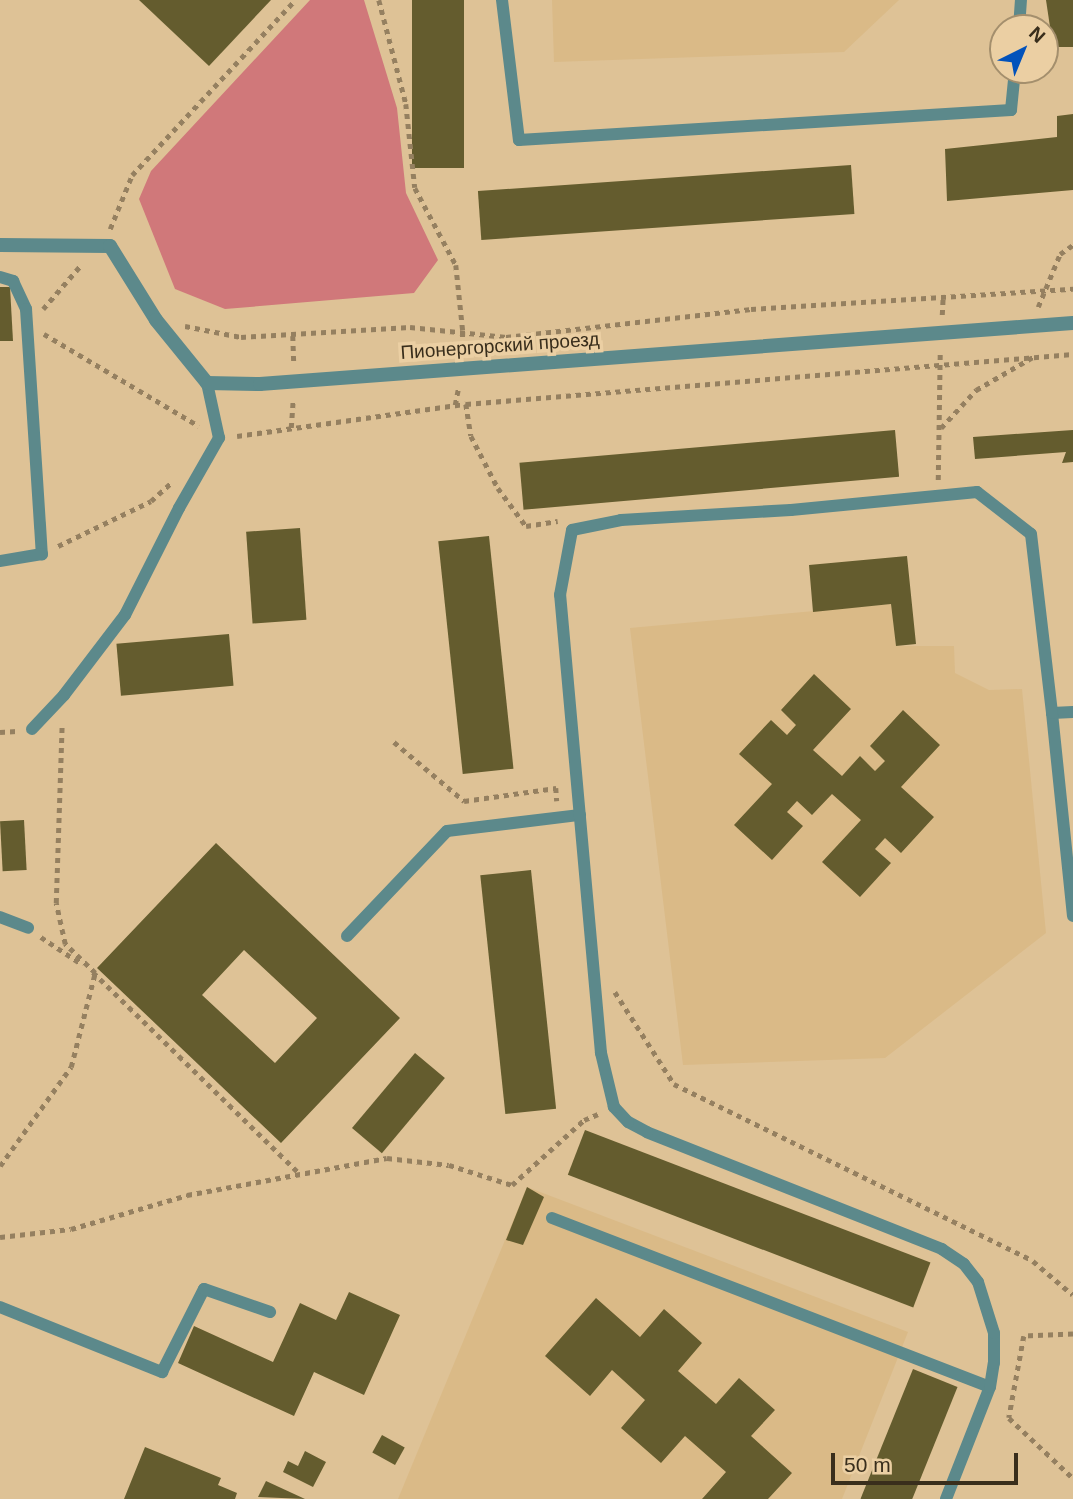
<!DOCTYPE html>
<meta charset="utf-8">
<style>
body{margin:0}
#map{position:relative;width:1073px;height:1499px;overflow:hidden;background:#dec296;font-family:Helvetica,sans-serif}
div>[style]{position:absolute}
.built>*{inset:0;background:#daba87}
.forest>*{inset:0;background:#d0787a}
.building>*{inset:0;background:#645c2e;transform-origin:0 0}
.path>*{height:4.5px;margin-top:-2.25px;transform-origin:0;background:repeating-linear-gradient(90deg,#958060 0 5px,transparent 0 10px)}
.lane>*{height:12px;margin:-6px;padding:0 6px;transform-origin:6px;border-radius:6px;background:#5c898b}
.street>*{height:14px;margin:-7px;padding:0 7px;transform-origin:7px;border-radius:7px;background:#5c898b}
span{translate:-50% -50%;white-space:nowrap;text-align:center;line-height:1.15;-webkit-text-stroke:7px #ebcfa3;paint-order:stroke}
.street-label{font-size:19px;color:#392e1c}
.north{position:absolute;left:989px;top:14px;width:70px;height:70px;box-sizing:border-box;background:#ebcfa3;border:2px solid #a48f6d;border-radius:50%;rotate:43deg;font-size:19px;font-weight:700;line-height:28px;text-align:center;color:#392e1c}
.north::after{content:'';display:block;margin:auto;width:24px;height:32px;background:#0252bb;clip-path:polygon(50% 0,100% 100%,50% 72%,0 100%)}
.scale{position:absolute;left:831px;top:1453px;width:187px;height:32px;box-sizing:border-box;border:4px solid #392e1c;border-top:0;padding-left:9px;font-size:21px;line-height:24px;white-space:nowrap;color:#392e1c;-webkit-text-stroke:5px #ebcfa3;paint-order:stroke}
</style>
<div id="map">
<div class="built">
<div style="clip-path:polygon(552px 0,899px 0,844px 52px,554px 62px)"></div>
<div style="clip-path:polygon(891px 604px,896px 646px,954px 646px,955px 673px,989px 690px,1022px 689px,1046px 933px,885px 1058px,683px 1065px,630px 628px)"></div>
<div style="clip-path:polygon(527px 1187px,908px 1332px,842px 1499px,398px 1499px)"></div>
</div>
<div class="forest">
<div style="clip-path:polygon(310px 0,364px 0,397px 108px,406px 193px,438px 260px,414px 293px,225px 309px,175px 289px,139px 199px,151px 171px)"></div>
</div>
<div class="building">
<div style="clip-path:polygon(139px 0,271px 0,209px 66px)"></div>
<div style="left:412px;top:0;width:52px;height:168px"></div>
<div style="clip-path:polygon(1046px 0,1073px 0,1073px 47px,1053px 47px)"></div>
<div style="clip-path:polygon(1073px 114px,1073px 190px,947px 201px,945px 149px,1057px 137px,1057px 116px)"></div>
<div style="left:851px;top:165px;width:49px;height:374px;rotate:86deg"></div>
<div style="clip-path:polygon(0 287px,10px 287px,13px 341px,0 341px)"></div>
<div style="left:895px;top:430px;width:47px;height:377px;rotate:85deg"></div>
<div style="clip-path:polygon(1073px 430px,1073px 462px,1062px 463px,1066px 452px,975px 459px,973px 437px)"></div>
<div style="left:300px;top:528px;width:92px;height:54px;rotate:86deg"></div>
<div style="left:489px;top:536px;width:234px;height:51px;rotate:84deg"></div>
<div style="clip-path:polygon(907px 556px,916px 644px,896px 646px,891px 604px,813px 612px,809px 565px)"></div>
<div style="left:229px;top:634px;width:52px;height:113px;rotate:85deg"></div>
<div style="clip-path:polygon(814px 674px,851px 709px,813px 750px,842px 776px,860px 756px,875px 771px,885px 761px,870px 746px,903px 710px,940px 745px,901px 787px,934px 817px,901px 853px,885px 838px,875px 849px,891px 863px,860px 897px,822px 862px,861px 820px,832px 794px,812px 815px,797px 801px,787px 812px,803px 826px,772px 860px,734px 825px,772px 784px,739px 754px,771px 720px,787px 735px,796px 725px,781px 710px)"></div>
<div style="left:24px;top:820px;width:50px;height:24px;rotate:87deg"></div>
<div style="clip-path:polygon(evenodd,216px 843px,400px 1018px,281px 1143px,97px 968px,216px 843px,244px 950px,317px 1018px,275px 1063px,202px 995px,244px 950px)"></div>
<div style="left:531px;top:870px;width:240px;height:51px;rotate:84deg"></div>
<div style="left:415px;top:1053px;width:39px;height:98px;rotate:40deg"></div>
<div style="left:585px;top:1130px;width:370px;height:48px;rotate:21deg"></div>
<div style="clip-path:polygon(527px 1187px,544px 1197px,523px 1245px,506px 1240px)"></div>
<div style="clip-path:polygon(349px 1292px,400px 1315px,364px 1395px,314px 1372px,294px 1416px,178px 1363px,194px 1326px,273px 1362px,300px 1303px,336px 1320px)"></div>
<div style="clip-path:polygon(596px 1298px,640px 1337px,664px 1309px,702px 1343px,678px 1371px,716px 1404px,739px 1378px,775px 1410px,751px 1436px,792px 1473px,768px 1499px,702px 1499px,726px 1472px,685px 1436px,661px 1463px,621px 1428px,645px 1400px,612px 1370px,590px 1396px,545px 1356px)"></div>
<div style="left:913px;top:1369px;width:48px;height:140px;rotate:22deg"></div>
<div style="left:382px;top:1435px;width:26px;height:20px;rotate:29deg"></div>
<div style="clip-path:polygon(145px 1447px,221px 1478px,218px 1485px,237px 1493px,235px 1499px,124px 1499px)"></div>
<div style="clip-path:polygon(305px 1451px,326px 1462px,313px 1487px,283px 1472px,288px 1461px,298px 1466px)"></div>
<div style="clip-path:polygon(266px 1481px,305px 1499px,258px 1497px)"></div>
</div>
<div class="path">
<div style="left:379px;top:0;width:107px;rotate:75.4deg"></div>
<div style="left:406px;top:104px;width:84px;rotate:83.9deg"></div>
<div style="left:415px;top:188px;width:87px;rotate:62deg"></div>
<div style="left:456px;top:265px;width:67px;rotate:84deg"></div>
<div style="left:463px;top:332px;width:20px;rotate:93deg"></div>
<div style="left:110px;top:229px;width:58px;rotate:-67.8deg"></div>
<div style="left:132px;top:175px;width:239px;rotate:-47deg"></div>
<div style="left:1038px;top:307px;width:57px;rotate:-67.5deg"></div>
<div style="left:1060px;top:254px;width:16px;rotate:-35deg"></div>
<div style="left:43px;top:309px;width:58px;rotate:-49.2deg"></div>
<div style="left:942px;top:315px;width:17px;rotate:-87deg"></div>
<div style="left:185px;top:326px;width:57px;rotate:11.1deg"></div>
<div style="left:241px;top:337px;width:169px;rotate:-3.4deg"></div>
<div style="left:410px;top:327px;width:97px;rotate:5.9deg"></div>
<div style="left:506px;top:337px;width:247px;rotate:-6.5deg"></div>
<div style="left:751px;top:309px;width:323px;rotate:-3.6deg"></div>
<div style="left:44px;top:334px;width:180px;rotate:30.7deg"></div>
<div style="left:293px;top:336px;width:27px;rotate:88deg"></div>
<div style="left:466px;top:404px;width:32px;rotate:81deg"></div>
<div style="left:471px;top:436px;width:59px;rotate:62.6deg"></div>
<div style="left:498px;top:488px;width:47px;rotate:53.6deg"></div>
<div style="left:526px;top:526px;width:32px;rotate:-9deg"></div>
<div style="left:455px;top:405px;width:16px;rotate:-79deg"></div>
<div style="left:291px;top:428px;width:28px;rotate:-86deg"></div>
<div style="left:941px;top:428px;width:52px;rotate:-47.4deg"></div>
<div style="left:976px;top:390px;width:66px;rotate:-30.1deg"></div>
<div style="left:237px;top:436px;width:231px;rotate:-8deg"></div>
<div style="left:466px;top:404px;width:609px;rotate:-4.71deg"></div>
<div style="left:938px;top:480px;width:128px;rotate:-89.1deg"></div>
<div style="left:58px;top:546px;width:103px;rotate:-25.8deg"></div>
<div style="left:151px;top:501px;width:28px;rotate:-42deg"></div>
<div style="left:0;top:732px;width:17px;rotate:-3deg"></div>
<div style="left:394px;top:742px;width:92px;rotate:40.1deg"></div>
<div style="left:464px;top:801px;width:93px;rotate:-8deg"></div>
<div style="left:556px;top:788px;width:13px;rotate:86deg"></div>
<div style="left:41px;top:937px;width:50px;rotate:33.7deg"></div>
<div style="left:93px;top:972px;width:289px;rotate:44.3deg"></div>
<div style="left:615px;top:992px;width:109px;rotate:57.3deg"></div>
<div style="left:674px;top:1084px;width:400px;rotate:26.2deg"></div>
<div style="left:1033px;top:1261px;width:52px;rotate:40.4deg"></div>
<div style="left:0;top:1166px;width:122px;rotate:-54.4deg"></div>
<div style="left:71px;top:1067px;width:97px;rotate:-75.7deg"></div>
<div style="left:95px;top:973px;width:42px;rotate:-136deg"></div>
<div style="left:65px;top:944px;width:42px;rotate:-102.4deg"></div>
<div style="left:56px;top:903px;width:179px;rotate:-88.1deg"></div>
<div style="left:0;top:1237px;width:71px;rotate:-6.4deg"></div>
<div style="left:71px;top:1229px;width:121px;rotate:-16.3deg"></div>
<div style="left:187px;top:1195px;width:203px;rotate:-10.5deg"></div>
<div style="left:387px;top:1158px;width:62px;rotate:6.4deg"></div>
<div style="left:449px;top:1165px;width:66px;rotate:17.6deg"></div>
<div style="left:512px;top:1185px;width:97px;rotate:-42.1deg"></div>
<div style="left:584px;top:1120px;width:15px;rotate:-23deg"></div>
<div style="left:1073px;top:1334px;width:49px;rotate:177.7deg"></div>
<div style="left:1024px;top:1336px;width:83px;rotate:100.4deg"></div>
<div style="left:1009px;top:1418px;width:88px;rotate:43.2deg"></div>
</div>
<div class="lane">
<div style="left:502px;top:0;width:141px;rotate:83.1deg"></div>
<div style="left:519px;top:140px;width:493px;rotate:-3.5deg"></div>
<div style="left:1011px;top:110px;width:40px;rotate:-84.3deg"></div>
<div style="left:1019px;top:28px;width:28px;rotate:-86deg"></div>
<div style="left:0;top:277px;width:14px;rotate:17deg"></div>
<div style="left:13px;top:281px;width:31px;rotate:65deg"></div>
<div style="left:26px;top:309px;width:246px;rotate:86.3deg"></div>
<div style="left:42px;top:554px;width:43px;rotate:170.5deg"></div>
<div style="left:1073px;top:712px;width:21px;rotate:177deg"></div>
<div style="left:1052px;top:713px;width:204px;rotate:84.1deg"></div>
<div style="left:32px;top:729px;width:47px;rotate:-46.7deg"></div>
<div style="left:64px;top:695px;width:101px;rotate:-52.7deg"></div>
<div style="left:125px;top:615px;width:120px;rotate:-63.2deg"></div>
<div style="left:179px;top:508px;width:81px;rotate:-60.3deg"></div>
<div style="left:219px;top:438px;width:56px;rotate:-102.3deg"></div>
<div style="left:0;top:917px;width:30px;rotate:21deg"></div>
<div style="left:347px;top:936px;width:145px;rotate:-46.4deg"></div>
<div style="left:447px;top:831px;width:134px;rotate:-6.9deg"></div>
<div style="left:552px;top:1218px;width:469px;rotate:21.1deg"></div>
<div style="left:0;top:1307px;width:175px;rotate:21.9deg"></div>
<div style="left:162px;top:1372px;width:93px;rotate:-63.2deg"></div>
<div style="left:204px;top:1289px;width:70px;rotate:19.2deg"></div>
<div style="left:946px;top:1499px;width:120px;rotate:-68.6deg"></div>
<div style="left:990px;top:1387px;width:24px;rotate:-81deg"></div>
<div style="left:994px;top:1363px;width:30px;rotate:-90deg"></div>
<div style="left:994px;top:1333px;width:53px;rotate:-107.4deg"></div>
<div style="left:978px;top:1282px;width:23px;rotate:-128deg"></div>
<div style="left:964px;top:1264px;width:27px;rotate:-146deg"></div>
<div style="left:942px;top:1249px;width:317px;rotate:-158.4deg"></div>
<div style="left:647px;top:1132px;width:21px;rotate:-152deg"></div>
<div style="left:628px;top:1122px;width:21px;rotate:-133deg"></div>
<div style="left:614px;top:1107px;width:56px;rotate:-103.5deg"></div>
<div style="left:601px;top:1053px;width:460px;rotate:-95.1deg"></div>
<div style="left:560px;top:595px;width:66px;rotate:-79.5deg"></div>
<div style="left:572px;top:530px;width:50px;rotate:-11.5deg"></div>
<div style="left:621px;top:520px;width:170px;rotate:-3.4deg"></div>
<div style="left:791px;top:510px;width:187px;rotate:-5.5deg"></div>
<div style="left:977px;top:492px;width:68px;rotate:37.9deg"></div>
<div style="left:1031px;top:534px;width:180px;rotate:83.3deg"></div>
</div>
<div class="street">
<div style="left:0;top:245px;width:110px;rotate:0.5deg"></div>
<div style="left:110px;top:246px;width:87px;rotate:58.1deg"></div>
<div style="left:156px;top:320px;width:81px;rotate:51deg"></div>
<div style="left:207px;top:383px;width:53px;rotate:1.1deg"></div>
<div style="left:260px;top:384px;width:815px;rotate:-4.29deg"></div>
</div>
<div class="street-label">
<span style="left:500px;top:346px;rotate:-4deg">Пионергорский проезд</span>
</div>
<div class="north">N</div>
<div class="scale">50 m</div>
</div>
